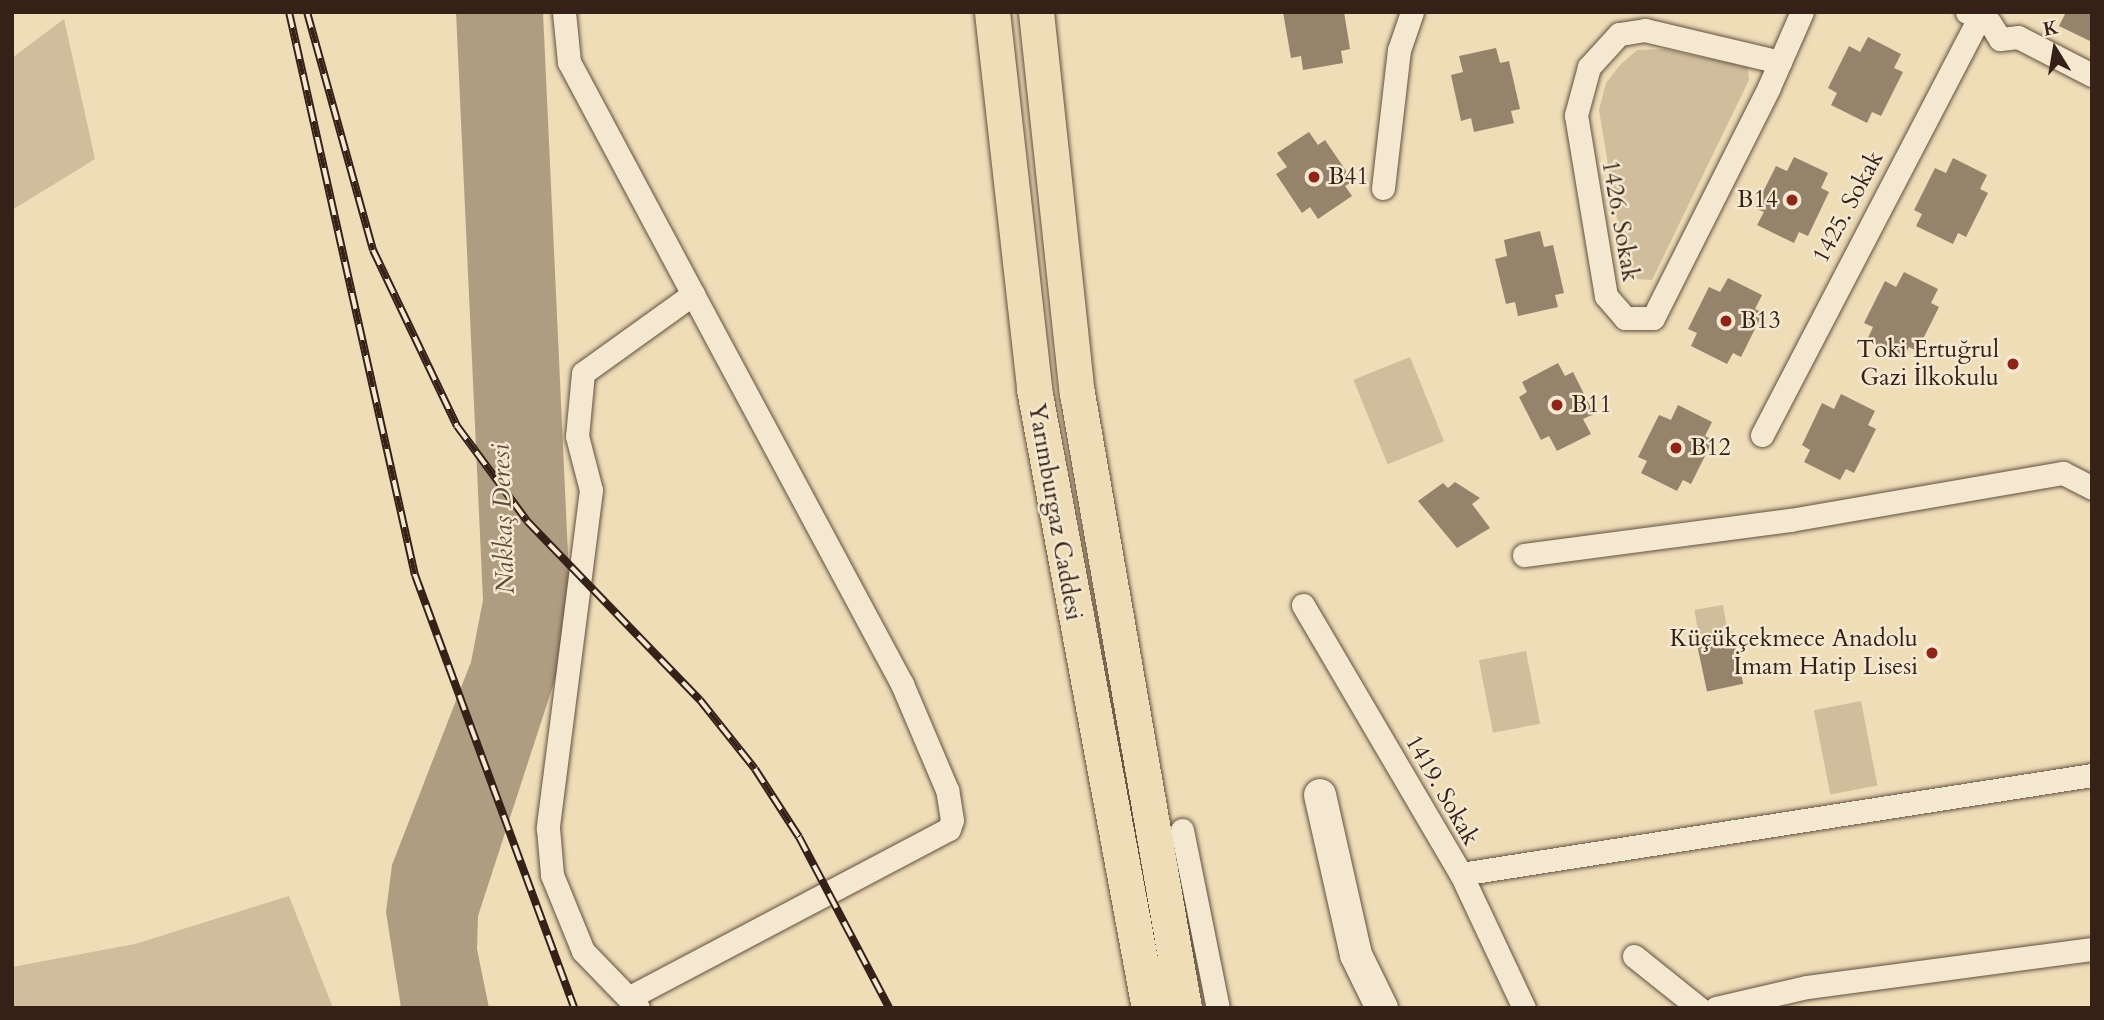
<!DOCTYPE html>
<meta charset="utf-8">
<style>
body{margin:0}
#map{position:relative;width:2104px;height:1020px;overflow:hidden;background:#eeddb7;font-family:Cardo,serif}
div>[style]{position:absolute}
.green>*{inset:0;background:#cfbd9c;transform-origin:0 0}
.water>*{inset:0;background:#af9d81}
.building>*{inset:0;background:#95836b;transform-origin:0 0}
.roads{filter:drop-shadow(0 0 2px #635040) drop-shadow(0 0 2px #635040)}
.street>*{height:23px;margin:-11.5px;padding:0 11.5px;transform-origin:11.5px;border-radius:11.5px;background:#f4e9d0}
.secondary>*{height:32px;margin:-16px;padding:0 16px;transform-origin:16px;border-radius:16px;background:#f4e9d0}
.primary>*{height:35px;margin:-17.5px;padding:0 17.5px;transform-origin:17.5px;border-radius:17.5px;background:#eeddb7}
.rail>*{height:8px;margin-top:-4px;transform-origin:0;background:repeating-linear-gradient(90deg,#f4e9d0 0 16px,#352118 0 32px);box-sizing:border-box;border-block:2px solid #352118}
.dots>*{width:19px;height:19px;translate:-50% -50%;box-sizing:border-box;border:4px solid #f4e9d0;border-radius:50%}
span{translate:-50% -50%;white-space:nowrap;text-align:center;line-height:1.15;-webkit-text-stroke:5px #f4e9d0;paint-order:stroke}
.poi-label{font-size:24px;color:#352118}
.left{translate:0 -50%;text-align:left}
.right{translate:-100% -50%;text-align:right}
.street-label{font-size:24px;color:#352118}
.water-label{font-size:26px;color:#604c3d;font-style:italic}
.frame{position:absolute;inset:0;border:14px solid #352118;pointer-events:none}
.north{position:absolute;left:2020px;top:14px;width:70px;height:70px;-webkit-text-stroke:5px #f4e9d0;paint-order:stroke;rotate:349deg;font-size:19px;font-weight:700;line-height:28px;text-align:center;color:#352118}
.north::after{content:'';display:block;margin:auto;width:24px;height:32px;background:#352118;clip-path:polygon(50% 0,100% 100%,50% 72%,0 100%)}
</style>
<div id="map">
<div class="green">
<div style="clip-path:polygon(64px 19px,95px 159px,12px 210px,12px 58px)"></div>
<div style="clip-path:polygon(1663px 49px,1748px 67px,1749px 80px,1652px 280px,1636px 279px,1625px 268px,1599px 110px,1606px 83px,1620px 65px,1637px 50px)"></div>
<div style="left:1410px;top:357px;width:91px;height:61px;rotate:68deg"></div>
<div style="left:1723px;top:605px;width:27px;height:29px;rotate:80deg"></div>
<div style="left:1526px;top:651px;width:74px;height:48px;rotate:79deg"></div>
<div style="left:1861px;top:701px;width:86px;height:48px;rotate:79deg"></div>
<div style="clip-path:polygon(289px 896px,333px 1008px,12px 1008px,12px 967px,135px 944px)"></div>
</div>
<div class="water">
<div style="clip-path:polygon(456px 12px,543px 12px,569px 576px,562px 658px,478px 916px,477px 949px,489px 1008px,401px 1008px,386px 912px,392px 865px,471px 662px,483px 600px)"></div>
</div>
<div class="building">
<div style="clip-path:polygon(1283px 12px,1344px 12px,1350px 49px,1341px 51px,1343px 63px,1303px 70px,1301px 56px,1291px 58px)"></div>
<div style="clip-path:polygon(2066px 12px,2092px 12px,2092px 42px,2059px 26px)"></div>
<div style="clip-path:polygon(1868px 37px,1901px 54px,1894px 68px,1903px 72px,1881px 116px,1872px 112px,1867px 123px,1831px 105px,1837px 93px,1828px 88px,1849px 46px,1860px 52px)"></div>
<div style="clip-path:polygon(1496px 48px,1500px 63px,1509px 61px,1520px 109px,1511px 111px,1514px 123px,1474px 132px,1471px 118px,1461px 121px,1451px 75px,1463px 72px,1459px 56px)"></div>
<div style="clip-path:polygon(1309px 132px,1318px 145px,1325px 140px,1353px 181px,1345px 186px,1352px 196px,1318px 219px,1310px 207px,1302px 213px,1276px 174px,1287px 167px,1277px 153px)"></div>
<div style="clip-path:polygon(1794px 157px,1828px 173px,1821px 188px,1829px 192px,1808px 236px,1799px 232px,1794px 243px,1757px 225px,1764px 212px,1755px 208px,1776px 166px,1787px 171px)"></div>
<div style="clip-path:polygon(1953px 158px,1987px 175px,1980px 189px,1988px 193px,1966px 237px,1958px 233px,1953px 244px,1916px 226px,1922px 214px,1914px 210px,1935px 168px,1946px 173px)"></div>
<div style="clip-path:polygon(1540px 231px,1544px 247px,1553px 245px,1564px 293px,1555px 295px,1558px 307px,1518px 316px,1515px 302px,1506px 304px,1495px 259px,1507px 256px,1504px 240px)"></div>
<div style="clip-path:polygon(1904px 272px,1938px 289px,1931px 303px,1939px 307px,1917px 351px,1909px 347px,1903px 358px,1867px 340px,1873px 327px,1864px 323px,1885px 281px,1896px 287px)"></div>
<div style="clip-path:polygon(1728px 278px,1762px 295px,1755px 309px,1763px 313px,1741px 357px,1733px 353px,1727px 364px,1691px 346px,1697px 333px,1688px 329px,1709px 287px,1720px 292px)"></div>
<div style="clip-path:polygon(1558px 363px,1565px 376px,1573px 372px,1594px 414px,1583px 419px,1591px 434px,1557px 451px,1549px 436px,1541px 440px,1519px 397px,1527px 392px,1522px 382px)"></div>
<div style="clip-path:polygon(1841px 394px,1875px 411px,1868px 425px,1876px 429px,1854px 473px,1846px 469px,1840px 480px,1804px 462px,1810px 450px,1802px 445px,1822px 403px,1834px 409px)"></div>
<div style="clip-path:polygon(1678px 405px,1712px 422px,1705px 436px,1713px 440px,1691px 484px,1683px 480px,1677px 491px,1641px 473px,1647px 461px,1638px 457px,1659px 415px,1671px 420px)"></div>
<div style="clip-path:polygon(1455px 482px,1480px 498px,1472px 504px,1490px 528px,1457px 548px,1418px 501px,1443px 483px,1448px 488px)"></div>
<div style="left:1732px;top:631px;width:54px;height:37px;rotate:78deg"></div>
</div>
<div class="roads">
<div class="street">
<div style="left:564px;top:12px;width:50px;rotate:84.3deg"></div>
<div style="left:569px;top:62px;width:263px;rotate:61.9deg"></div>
<div style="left:693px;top:294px;width:135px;rotate:144.3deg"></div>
<div style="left:583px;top:373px;width:63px;rotate:95.4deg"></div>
<div style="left:577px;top:436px;width:56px;rotate:75.5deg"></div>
<div style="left:591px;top:490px;width:341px;rotate:97.3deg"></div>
<div style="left:548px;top:828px;width:47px;rotate:85.1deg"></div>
<div style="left:552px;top:875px;width:82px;rotate:67.8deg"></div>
<div style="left:583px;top:951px;width:79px;rotate:46deg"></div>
<div style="left:1967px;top:12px;width:25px;rotate:26deg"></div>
<div style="left:1990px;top:23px;width:19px;rotate:58deg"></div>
<div style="left:2000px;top:39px;width:18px;rotate:-6deg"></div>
<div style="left:2018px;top:37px;width:83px;rotate:27.2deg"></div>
<div style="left:1780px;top:62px;width:139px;rotate:-166.7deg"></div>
<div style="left:1645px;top:30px;width:26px;rotate:171deg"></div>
<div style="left:1619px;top:34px;width:45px;rotate:132.3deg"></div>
<div style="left:1589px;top:67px;width:50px;rotate:105.2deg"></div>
<div style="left:1576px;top:115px;width:183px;rotate:80.6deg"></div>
<div style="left:1606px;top:296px;width:29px;rotate:49deg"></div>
<div style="left:1625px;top:318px;width:28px"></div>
<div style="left:1653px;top:318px;width:258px;rotate:-63.3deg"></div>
<div style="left:1769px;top:87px;width:82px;rotate:-66.3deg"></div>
<div style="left:1383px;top:188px;width:139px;rotate:-83.4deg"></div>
<div style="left:1399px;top:50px;width:40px;rotate:-71.1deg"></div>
<div style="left:1762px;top:435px;width:470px;rotate:-62.5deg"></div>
<div style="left:1524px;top:555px;width:268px;rotate:-7.5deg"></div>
<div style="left:1790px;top:520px;width:277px;rotate:-9.8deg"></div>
<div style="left:2063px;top:473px;width:33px;rotate:27deg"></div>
<div style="left:1303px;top:605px;width:312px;rotate:59.6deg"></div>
<div style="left:1461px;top:874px;width:148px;rotate:64.8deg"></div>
<div style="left:1182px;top:830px;width:182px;rotate:78.6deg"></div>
<div style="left:1461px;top:874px;width:639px;rotate:-8.92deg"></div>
<div style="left:1634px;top:956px;width:83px;rotate:38.7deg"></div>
<div style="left:632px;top:996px;width:358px;rotate:-27.8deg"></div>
<div style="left:949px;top:829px;width:9px;rotate:-72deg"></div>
<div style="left:952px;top:820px;width:30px;rotate:-99deg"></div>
<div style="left:947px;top:790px;width:115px;rotate:-113deg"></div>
<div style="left:902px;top:684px;width:442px;rotate:-118.2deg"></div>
<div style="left:1716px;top:1008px;width:93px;rotate:-13deg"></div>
<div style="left:1807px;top:987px;width:288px;rotate:-7.6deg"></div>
</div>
<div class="secondary">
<div style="left:1320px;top:795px;width:164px;rotate:77.3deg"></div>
<div style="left:1356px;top:955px;width:59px;rotate:63.9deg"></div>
</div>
<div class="primary">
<div style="left:992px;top:12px;width:379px;rotate:83.6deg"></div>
<div style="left:1034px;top:389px;width:630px;rotate:79.48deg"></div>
<div style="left:1036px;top:12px;width:383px;rotate:83.9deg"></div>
<div style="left:1077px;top:393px;width:624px;rotate:80.13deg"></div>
</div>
</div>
<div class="rail">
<div style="left:289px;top:12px;width:577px;rotate:77.39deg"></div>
<div style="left:415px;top:575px;width:461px;rotate:69.8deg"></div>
<div style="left:307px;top:12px;width:247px;rotate:74.5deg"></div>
<div style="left:373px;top:250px;width:195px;rotate:64.5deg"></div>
<div style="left:457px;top:426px;width:118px;rotate:53.6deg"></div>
<div style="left:527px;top:521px;width:249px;rotate:46deg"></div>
<div style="left:700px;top:700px;width:88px;rotate:51.4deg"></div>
<div style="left:755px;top:769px;width:81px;rotate:57.1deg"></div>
<div style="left:799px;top:837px;width:193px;rotate:62.2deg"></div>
</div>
<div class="dots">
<div style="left:1314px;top:177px;background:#8f2418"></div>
<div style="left:1792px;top:200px;background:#8f2418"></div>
<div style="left:1726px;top:321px;background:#8f2418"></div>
<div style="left:2013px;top:364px;background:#8f2418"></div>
<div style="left:1557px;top:405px;background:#8f2418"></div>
<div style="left:1676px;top:448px;background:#8f2418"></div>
<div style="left:1932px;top:653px;background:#8f2418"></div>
</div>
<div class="poi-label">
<span class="left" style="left:1328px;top:177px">B41</span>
<span class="right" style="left:1778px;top:200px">B14</span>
<span class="left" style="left:1740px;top:321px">B13</span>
<span class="right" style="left:1999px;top:364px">Toki Ertuğrul<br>Gazi İlkokulu</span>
<span class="left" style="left:1571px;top:405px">B11</span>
<span class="left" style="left:1690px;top:448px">B12</span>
<span class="right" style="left:1918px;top:653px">Küçükçekmece Anadolu<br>İmam Hatip Lisesi</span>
</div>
<div class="street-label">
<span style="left:1848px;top:207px;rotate:-62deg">1425. Sokak</span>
<span style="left:1620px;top:221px;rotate:80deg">1426. Sokak</span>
<span style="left:1055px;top:512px;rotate:80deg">Yarımburgaz Caddesi</span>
<span style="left:1442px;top:790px;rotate:60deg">1419. Sokak</span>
</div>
<div class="water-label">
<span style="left:503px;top:519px;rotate:-92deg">Nakkaş Deresi</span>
</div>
<div class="frame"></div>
<div class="north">K</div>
</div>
